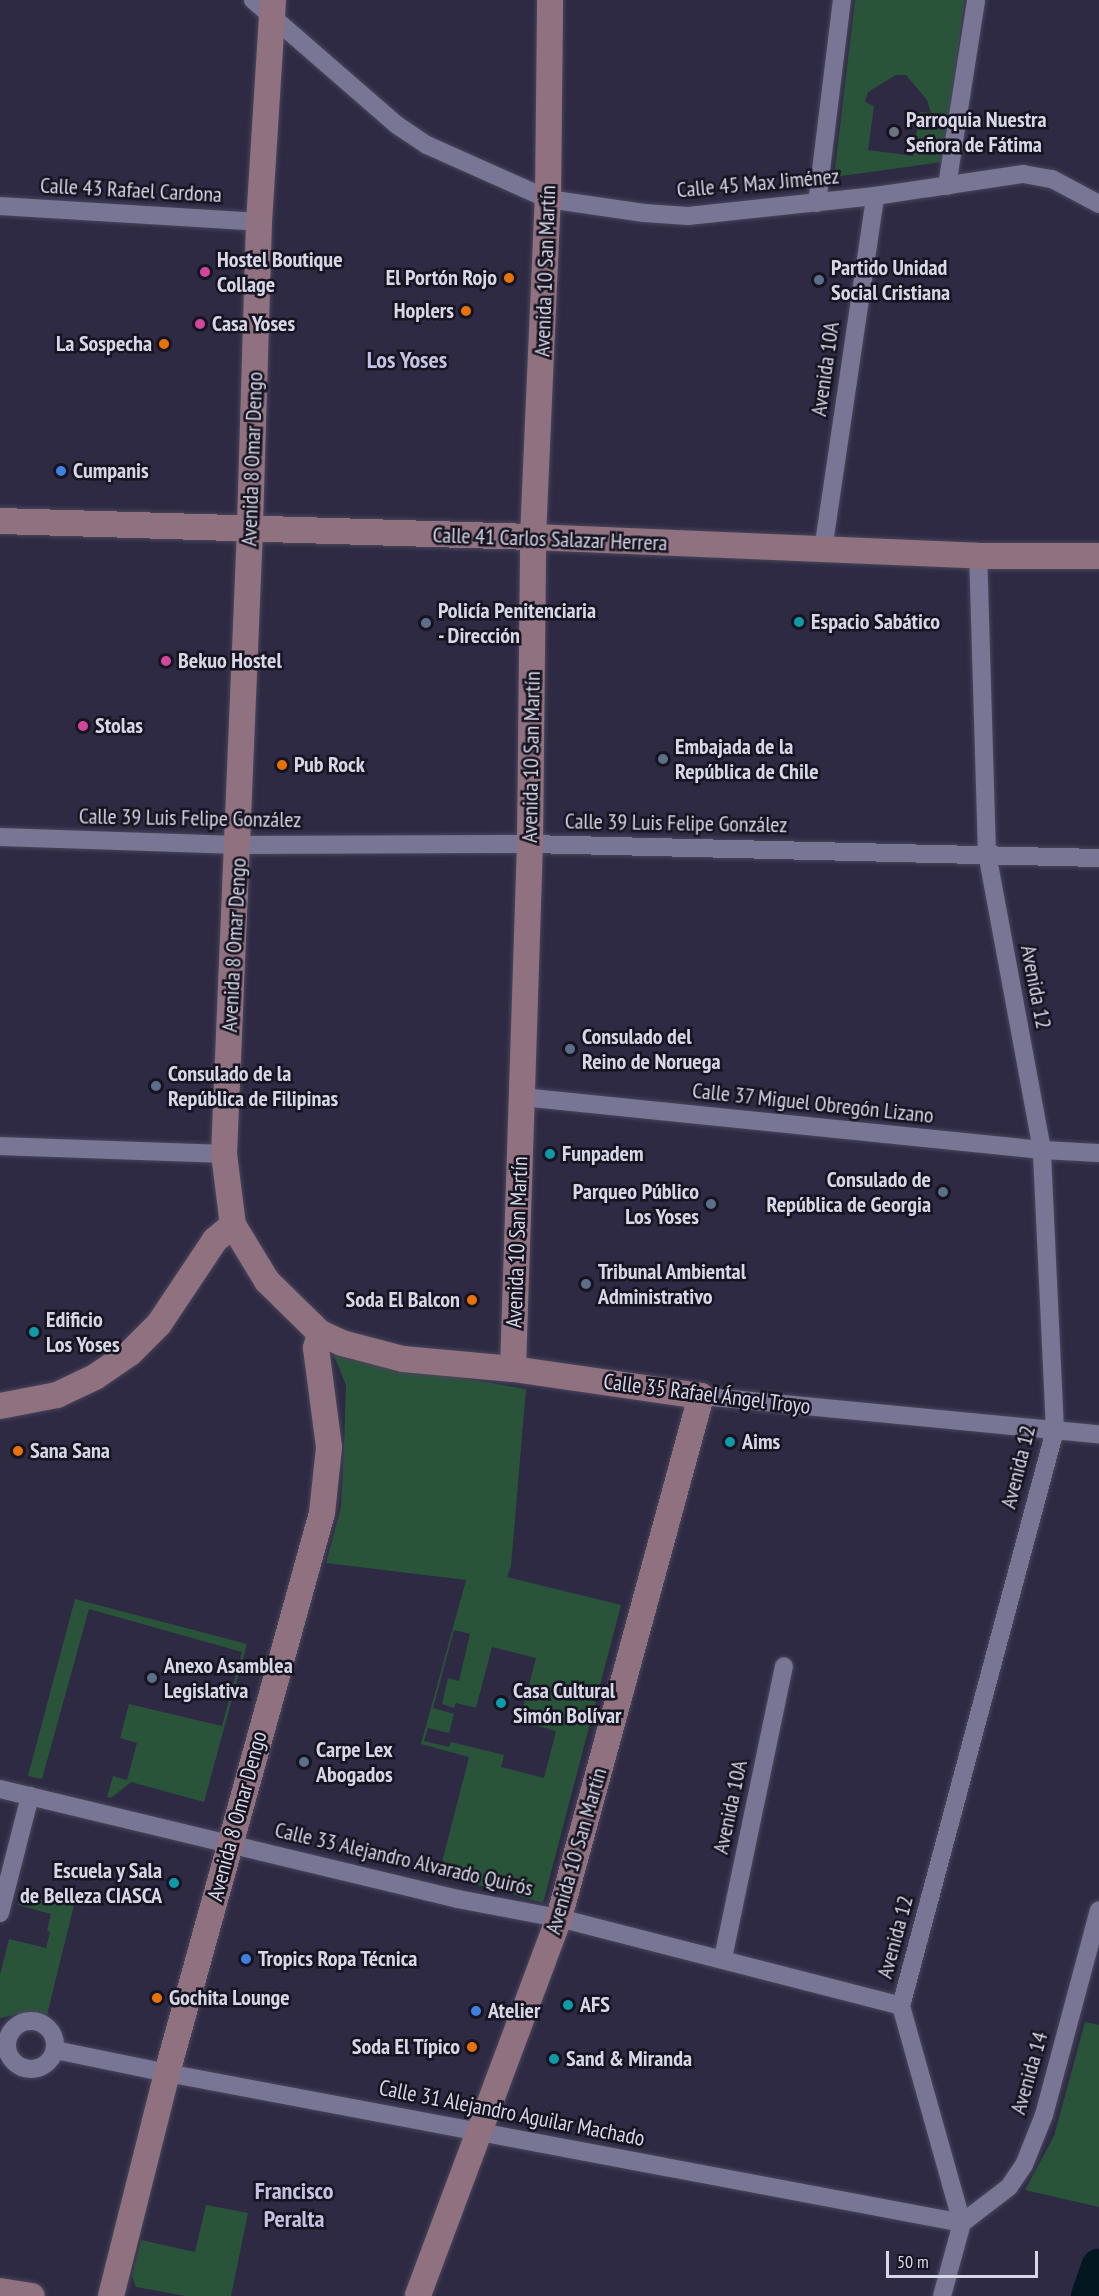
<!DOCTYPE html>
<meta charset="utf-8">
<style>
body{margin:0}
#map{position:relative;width:1099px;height:2296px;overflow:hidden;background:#2e2a44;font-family:"PT Sans Narrow",sans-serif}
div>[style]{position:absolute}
.green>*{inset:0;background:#29543a}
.river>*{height:36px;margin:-18px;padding:0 18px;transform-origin:18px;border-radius:18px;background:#021720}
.roads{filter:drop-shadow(0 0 2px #48455b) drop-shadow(0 0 2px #48455b)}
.street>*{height:18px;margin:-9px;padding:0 9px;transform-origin:9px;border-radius:9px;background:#797595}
.street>.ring{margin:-9px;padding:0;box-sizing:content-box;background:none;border:18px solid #797595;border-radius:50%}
.secondary>*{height:26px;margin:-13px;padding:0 13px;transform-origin:13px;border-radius:13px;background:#90717f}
.dots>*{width:16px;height:16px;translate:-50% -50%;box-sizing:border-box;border:3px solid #161420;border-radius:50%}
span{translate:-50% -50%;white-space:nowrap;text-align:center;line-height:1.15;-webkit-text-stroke:5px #161420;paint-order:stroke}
.poi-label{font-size:22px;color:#d8d7e8;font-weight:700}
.left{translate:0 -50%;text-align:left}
.right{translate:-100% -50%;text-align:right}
.street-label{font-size:22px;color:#d8d7e8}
.neighbourhood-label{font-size:24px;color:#c5c1e3;font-weight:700}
.scale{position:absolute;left:886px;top:2251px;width:152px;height:27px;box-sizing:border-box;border:3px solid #d8d7e8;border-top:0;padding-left:8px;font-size:18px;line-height:21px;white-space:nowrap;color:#d8d7e8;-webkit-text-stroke:4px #161420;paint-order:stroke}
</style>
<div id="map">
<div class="green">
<div style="clip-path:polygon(evenodd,855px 0,965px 0,942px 162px,834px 177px,855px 0,896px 75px,906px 75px,927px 100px,931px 113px,920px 112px,913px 156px,868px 150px,874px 106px,865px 102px,868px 92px,896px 75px)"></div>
<div style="clip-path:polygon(evenodd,332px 1351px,374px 1363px,526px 1389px,511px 1566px,507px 1577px,621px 1605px,543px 1903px,439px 1874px,469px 1757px,421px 1744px,466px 1580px,326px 1563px,341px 1507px,344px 1446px,346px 1385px,332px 1351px,454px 1630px,470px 1634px,459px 1681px,448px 1678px,442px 1704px,454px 1708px,456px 1703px,476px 1708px,492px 1647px,536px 1658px,521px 1716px,526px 1717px,525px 1723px,556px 1731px,544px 1778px,501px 1767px,504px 1755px,451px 1742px,449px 1747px,424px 1741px,428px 1728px,449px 1733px,454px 1714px,433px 1708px,454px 1630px)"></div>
<div style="clip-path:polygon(75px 1599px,247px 1644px,204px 1802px,131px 1782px,111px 1798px,107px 1797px,113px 1776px,127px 1780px,137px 1743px,120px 1738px,129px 1704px,222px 1726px,242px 1652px,89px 1609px,42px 1779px,28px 1776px)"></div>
<div style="clip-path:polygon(62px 1889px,77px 1893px,46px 2019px,36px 2015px,20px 2014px,0 2018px,0 1975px,9px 1939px,46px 1948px,50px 1932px,47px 1931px,51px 1914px,18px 1905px,21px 1893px,47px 1902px,49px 1898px,59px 1901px)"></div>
<div style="clip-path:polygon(1085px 2022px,1099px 2025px,1099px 2207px,1025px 2190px,1054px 2136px)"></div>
<div style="clip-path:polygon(206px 2205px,248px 2213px,231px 2296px,186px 2296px,136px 2287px,132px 2276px,141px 2240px,195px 2252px)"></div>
</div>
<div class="river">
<div style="left:1089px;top:2296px;width:31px;rotate:-71deg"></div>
</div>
<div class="roads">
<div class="street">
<div style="left:253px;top:0;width:191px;rotate:41deg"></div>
<div style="left:397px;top:125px;width:36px;rotate:34deg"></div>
<div style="left:427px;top:145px;width:133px;rotate:24.1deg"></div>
<div style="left:548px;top:199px;width:97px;rotate:8.3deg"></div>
<div style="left:644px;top:213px;width:44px;rotate:3.9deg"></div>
<div style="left:688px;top:216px;width:188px;rotate:-6.1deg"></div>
<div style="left:875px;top:196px;width:150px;rotate:-8.5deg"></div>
<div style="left:1023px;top:174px;width:29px;rotate:10deg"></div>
<div style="left:1052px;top:179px;width:53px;rotate:28deg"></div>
<div style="left:947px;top:186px;width:188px;rotate:-81.1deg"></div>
<div style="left:817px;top:203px;width:205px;rotate:-83deg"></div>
<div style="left:0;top:206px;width:259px;rotate:3.5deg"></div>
<div style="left:823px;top:550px;width:358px;rotate:-81.6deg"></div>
<div style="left:0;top:837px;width:238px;rotate:1.9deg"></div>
<div style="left:238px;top:845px;width:292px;rotate:-0.2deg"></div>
<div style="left:530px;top:844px;width:569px;rotate:1.41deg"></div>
<div style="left:522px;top:1097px;width:523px;rotate:5.82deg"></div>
<div style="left:1042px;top:1150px;width:57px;rotate:3deg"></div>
<div style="left:0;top:1146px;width:224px;rotate:2deg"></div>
<div style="left:701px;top:1396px;width:400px;rotate:5.5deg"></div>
<div style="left:0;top:1789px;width:471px;rotate:13.5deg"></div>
<div style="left:458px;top:1899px;width:103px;rotate:10.7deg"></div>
<div style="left:559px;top:1918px;width:353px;rotate:14.4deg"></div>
<div style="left:0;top:1913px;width:121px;rotate:-75.6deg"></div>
<div style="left:723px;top:1958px;width:298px;rotate:-78.2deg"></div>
<div class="ring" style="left:7px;top:2021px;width:30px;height:30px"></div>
<div style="left:55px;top:2050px;width:114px;rotate:11.6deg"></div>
<div style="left:167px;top:2073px;width:809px;rotate:10.68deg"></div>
<div style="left:962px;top:2223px;width:59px;rotate:-37.5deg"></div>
<div style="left:1009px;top:2187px;width:27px;rotate:-56deg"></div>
<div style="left:1024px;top:2165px;width:54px;rotate:-68.2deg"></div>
<div style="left:1044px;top:2115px;width:212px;rotate:-75deg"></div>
<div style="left:942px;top:2296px;width:76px;rotate:-74.7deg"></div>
<div style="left:962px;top:2223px;width:225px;rotate:-105.7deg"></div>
<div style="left:901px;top:2006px;width:596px;rotate:-75.03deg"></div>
<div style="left:1055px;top:1430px;width:280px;rotate:-92.7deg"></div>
<div style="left:1042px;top:1150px;width:301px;rotate:-100.5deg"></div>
<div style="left:987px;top:854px;width:298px;rotate:-91.7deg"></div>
</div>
<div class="secondary">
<div style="left:273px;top:0;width:222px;rotate:93.6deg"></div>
<div style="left:259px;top:222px;width:307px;rotate:91.7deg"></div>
<div style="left:250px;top:529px;width:626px;rotate:92.38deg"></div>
<div style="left:224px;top:1154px;width:72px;rotate:82.8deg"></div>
<div style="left:233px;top:1225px;width:66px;rotate:58.7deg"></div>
<div style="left:267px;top:1281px;width:74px;rotate:44.5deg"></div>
<div style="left:320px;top:1333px;width:24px;rotate:24deg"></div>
<div style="left:342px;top:1343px;width:63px;rotate:14.7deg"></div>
<div style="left:403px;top:1359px;width:110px;rotate:5.2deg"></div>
<div style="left:513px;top:1369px;width:190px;rotate:8.2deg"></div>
<div style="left:701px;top:1396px;width:541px;rotate:105.22deg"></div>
<div style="left:559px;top:1918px;width:403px;rotate:110.5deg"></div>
<div style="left:0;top:521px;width:533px;rotate:1.72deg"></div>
<div style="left:533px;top:537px;width:445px;rotate:2.4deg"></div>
<div style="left:978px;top:556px;width:121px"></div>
<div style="left:513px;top:1369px;width:525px;rotate:-88.15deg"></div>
<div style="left:530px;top:844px;width:307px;rotate:-89.4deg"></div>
<div style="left:533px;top:537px;width:338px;rotate:-87.5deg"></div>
<div style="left:548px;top:199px;width:199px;rotate:-89.4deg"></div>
<div style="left:0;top:1406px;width:58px;rotate:-10.9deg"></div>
<div style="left:57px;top:1395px;width:42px;rotate:-25.3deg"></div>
<div style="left:95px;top:1377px;width:42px;rotate:-34.4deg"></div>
<div style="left:130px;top:1353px;width:41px;rotate:-45deg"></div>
<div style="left:159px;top:1324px;width:101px;rotate:-56.3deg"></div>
<div style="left:215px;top:1240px;width:23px;rotate:-40deg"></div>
<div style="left:0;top:2291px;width:32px;rotate:9deg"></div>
<div style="left:111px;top:2296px;width:230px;rotate:-75.9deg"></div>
<div style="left:167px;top:2073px;width:581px;rotate:-74.53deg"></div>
<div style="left:322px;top:1513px;width:66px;rotate:-83.9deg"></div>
<div style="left:329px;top:1447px;width:100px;rotate:-97.5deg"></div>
<div style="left:316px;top:1348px;width:16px;rotate:-75deg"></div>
</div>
</div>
<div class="dots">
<div style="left:894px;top:132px;background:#6b7280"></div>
<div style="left:205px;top:272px;background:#d1479c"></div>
<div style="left:509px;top:278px;background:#e8710a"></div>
<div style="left:819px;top:280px;background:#5c6f8a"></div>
<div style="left:466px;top:311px;background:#e8710a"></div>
<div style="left:200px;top:324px;background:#d1479c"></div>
<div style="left:164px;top:344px;background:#e8710a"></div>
<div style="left:61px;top:471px;background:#3f7fe0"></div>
<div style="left:799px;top:622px;background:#0f9aa8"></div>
<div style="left:426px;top:623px;background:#5c6f8a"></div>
<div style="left:166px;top:661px;background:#d1479c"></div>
<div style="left:83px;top:726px;background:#d1479c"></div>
<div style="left:663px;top:759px;background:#5c6f8a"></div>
<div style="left:282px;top:765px;background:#e8710a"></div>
<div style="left:570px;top:1049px;background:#5c6f8a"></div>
<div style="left:156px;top:1086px;background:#5c6f8a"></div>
<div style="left:550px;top:1154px;background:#0f9aa8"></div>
<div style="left:943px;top:1192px;background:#5c6f8a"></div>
<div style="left:711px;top:1204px;background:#5c6f8a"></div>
<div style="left:586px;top:1284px;background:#5c6f8a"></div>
<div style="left:472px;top:1300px;background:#e8710a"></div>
<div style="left:34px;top:1332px;background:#0f9aa8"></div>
<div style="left:730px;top:1442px;background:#0f9aa8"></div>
<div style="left:18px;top:1451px;background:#e8710a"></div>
<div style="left:152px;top:1678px;background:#5c6f8a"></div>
<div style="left:501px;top:1703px;background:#0f9aa8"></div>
<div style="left:304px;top:1762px;background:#5c6f8a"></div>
<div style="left:174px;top:1883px;background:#0f9aa8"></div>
<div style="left:246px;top:1959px;background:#3f7fe0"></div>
<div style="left:157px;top:1998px;background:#e8710a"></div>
<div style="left:568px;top:2005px;background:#0f9aa8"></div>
<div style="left:476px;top:2011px;background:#3f7fe0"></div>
<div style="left:472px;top:2047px;background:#e8710a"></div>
<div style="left:554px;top:2059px;background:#0f9aa8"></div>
</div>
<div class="poi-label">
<span class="left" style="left:906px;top:132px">Parroquia Nuestra<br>Señora de Fátima</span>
<span class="left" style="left:217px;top:272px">Hostel Boutique<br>Collage</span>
<span class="left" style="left:831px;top:280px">Partido Unidad<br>Social Cristiana</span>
<span class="right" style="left:497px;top:278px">El Portón Rojo</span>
<span class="right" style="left:454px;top:311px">Hoplers</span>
<span class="left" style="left:212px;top:324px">Casa Yoses</span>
<span class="right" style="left:152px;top:344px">La Sospecha</span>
<span class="left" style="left:73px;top:471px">Cumpanis</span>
<span class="left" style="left:438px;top:623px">Policía Penitenciaria<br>- Dirección</span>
<span class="left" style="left:811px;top:622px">Espacio Sabático</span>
<span class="left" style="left:178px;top:661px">Bekuo Hostel</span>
<span class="left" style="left:95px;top:726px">Stolas</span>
<span class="left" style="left:675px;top:759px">Embajada de la<br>República de Chile</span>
<span class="left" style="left:294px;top:765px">Pub Rock</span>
<span class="left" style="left:582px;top:1049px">Consulado del<br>Reino de Noruega</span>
<span class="left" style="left:168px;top:1086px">Consulado de la<br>República de Filipinas</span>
<span class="left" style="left:562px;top:1154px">Funpadem</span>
<span class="right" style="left:931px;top:1192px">Consulado de<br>República de Georgia</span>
<span class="right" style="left:699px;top:1204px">Parqueo Público<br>Los Yoses</span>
<span class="left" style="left:598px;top:1284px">Tribunal Ambiental<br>Administrativo</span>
<span class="right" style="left:460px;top:1300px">Soda El Balcon</span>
<span class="left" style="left:46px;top:1332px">Edificio<br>Los Yoses</span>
<span class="left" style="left:742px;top:1442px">Aims</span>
<span class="left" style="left:30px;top:1451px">Sana Sana</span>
<span class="left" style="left:164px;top:1678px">Anexo Asamblea<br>Legislativa</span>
<span class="left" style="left:513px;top:1703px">Casa Cultural<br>Simón Bolívar</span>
<span class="left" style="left:316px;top:1762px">Carpe Lex<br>Abogados</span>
<span class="right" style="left:162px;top:1883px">Escuela y Sala<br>de Belleza CIASCA</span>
<span class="left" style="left:258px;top:1959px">Tropics Ropa Técnica</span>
<span class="left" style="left:169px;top:1998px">Gochita Lounge</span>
<span class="left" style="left:580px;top:2005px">AFS</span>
<span class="left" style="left:488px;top:2011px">Atelier</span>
<span class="right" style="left:460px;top:2047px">Soda El Típico</span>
<span class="left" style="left:566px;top:2059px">Sand &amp; Miranda</span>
</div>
<div class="street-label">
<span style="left:758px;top:183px;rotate:-5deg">Calle 45 Max Jiménez</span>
<span style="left:131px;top:190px;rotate:3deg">Calle 43 Rafael Cardona</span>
<span style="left:545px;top:271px;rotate:-88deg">Avenida 10 San Martín</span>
<span style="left:825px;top:369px;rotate:-82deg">Avenida 10A</span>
<span style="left:252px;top:459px;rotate:-88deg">Avenida 8 Omar Dengo</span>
<span style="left:550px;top:539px;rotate:2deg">Calle 41 Carlos Salazar Herrera</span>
<span style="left:531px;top:757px;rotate:-89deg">Avenida 10 San Martín</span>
<span style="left:190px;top:818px;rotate:1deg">Calle 39 Luis Felipe González</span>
<span style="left:676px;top:823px;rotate:1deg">Calle 39 Luis Felipe González</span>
<span style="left:234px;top:945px;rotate:-87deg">Avenida 8 Omar Dengo</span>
<span style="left:1036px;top:987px;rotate:79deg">Avenida 12</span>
<span style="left:813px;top:1103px;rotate:6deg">Calle 37 Miguel Obregón Lizano</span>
<span style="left:517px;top:1242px;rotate:-88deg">Avenida 10 San Martín</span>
<span style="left:707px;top:1394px;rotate:7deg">Calle 35 Rafael Ángel Troyo</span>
<span style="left:1018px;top:1467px;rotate:-76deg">Avenida 12</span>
<span style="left:730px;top:1807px;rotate:-78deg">Avenida 10A</span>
<span style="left:237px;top:1816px;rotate:-75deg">Avenida 8 Omar Dengo</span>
<span style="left:576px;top:1851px;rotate:-74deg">Avenida 10 San Martín</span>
<span style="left:404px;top:1859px;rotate:13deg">Calle 33 Alejandro Alvarado Quirós</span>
<span style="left:895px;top:1937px;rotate:-75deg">Avenida 12</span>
<span style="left:1029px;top:2073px;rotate:-74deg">Avenida 14</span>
<span style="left:512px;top:2113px;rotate:11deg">Calle 31 Alejandro Aguilar Machado</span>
</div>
<div class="neighbourhood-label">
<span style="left:407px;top:360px">Los Yoses</span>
<span style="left:294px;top:2205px">Francisco<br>Peralta</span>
</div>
<div class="scale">50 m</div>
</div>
